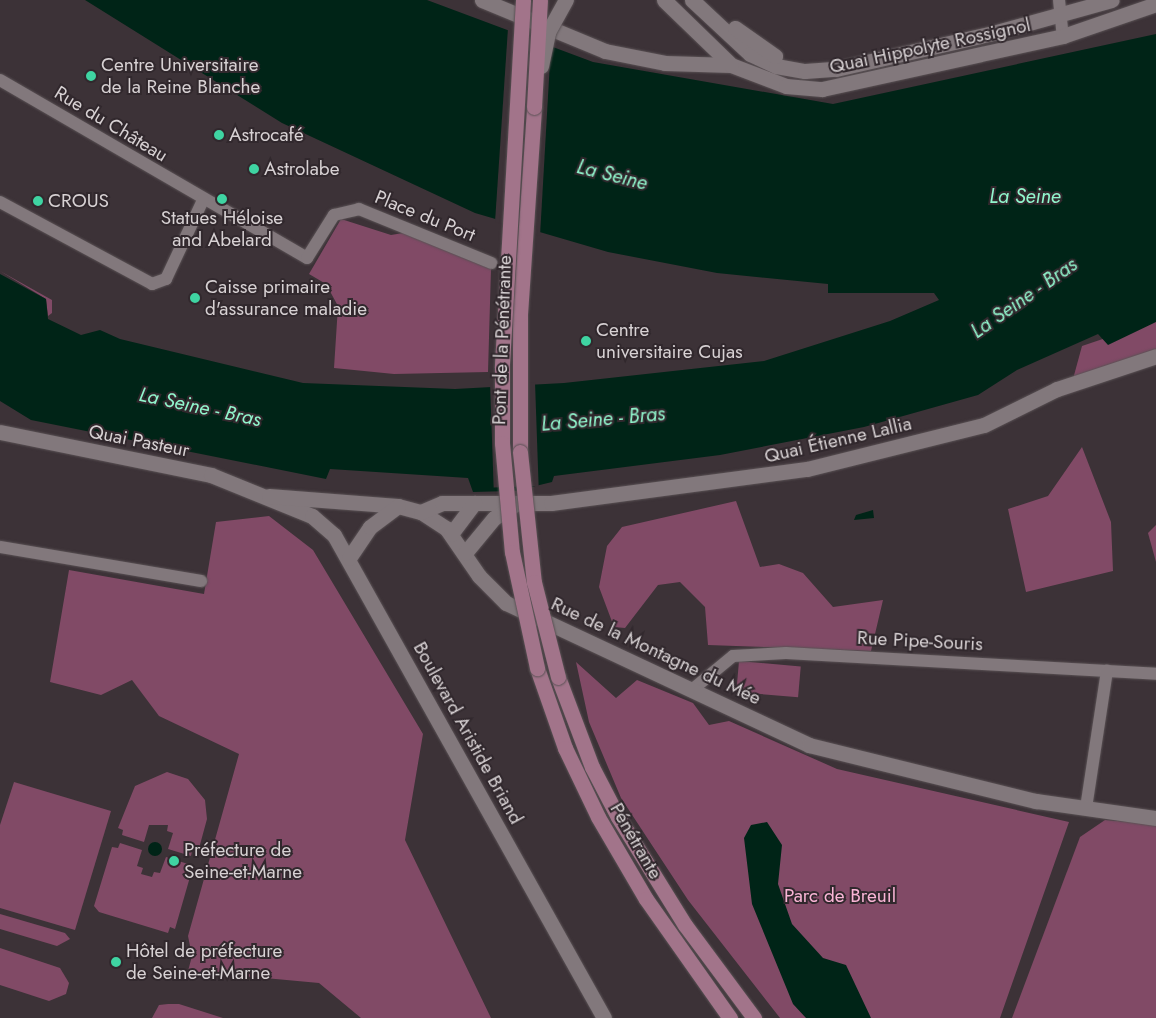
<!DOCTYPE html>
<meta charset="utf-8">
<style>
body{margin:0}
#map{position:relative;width:1156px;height:1018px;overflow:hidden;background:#3c3237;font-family:Jost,sans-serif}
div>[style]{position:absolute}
.green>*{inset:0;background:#814a66;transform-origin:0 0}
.water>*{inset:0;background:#002417}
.round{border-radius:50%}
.pier>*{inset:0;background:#3c3237;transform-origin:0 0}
.roads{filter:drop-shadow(0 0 1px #595154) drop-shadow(0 0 1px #595154)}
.street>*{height:12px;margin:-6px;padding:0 6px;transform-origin:6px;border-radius:6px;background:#82787c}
.secondary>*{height:15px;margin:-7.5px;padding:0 7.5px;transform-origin:7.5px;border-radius:7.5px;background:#82787c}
.primary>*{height:15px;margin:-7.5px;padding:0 7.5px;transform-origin:7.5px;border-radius:7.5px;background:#a2748a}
.bridges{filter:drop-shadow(0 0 1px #595154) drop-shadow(0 0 1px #595154)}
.secondary-bridge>*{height:15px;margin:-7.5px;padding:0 7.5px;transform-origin:7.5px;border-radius:7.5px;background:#82787c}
.primary-bridge>*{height:15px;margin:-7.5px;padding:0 7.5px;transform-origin:7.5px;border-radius:7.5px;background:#a2748a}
.dots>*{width:14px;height:14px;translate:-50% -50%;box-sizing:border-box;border:2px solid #31282d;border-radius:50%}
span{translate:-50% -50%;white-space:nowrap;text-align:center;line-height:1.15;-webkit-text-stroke:4px #31282d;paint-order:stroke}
.street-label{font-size:19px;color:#d7d1d3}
.poi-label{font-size:19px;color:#d7d1d3}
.left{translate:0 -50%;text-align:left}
.park-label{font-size:19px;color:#fab5d6}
.water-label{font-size:20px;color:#91f6cd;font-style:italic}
</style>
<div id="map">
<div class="green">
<div style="clip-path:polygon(341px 219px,391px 235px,403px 233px,491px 269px,488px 372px,394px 374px,334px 368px,338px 306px,326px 284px,309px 274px)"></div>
<div style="clip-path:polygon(0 271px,52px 300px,52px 313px,48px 316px,46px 299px)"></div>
<div style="clip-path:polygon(1156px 321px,1156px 352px,1073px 379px,1082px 346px)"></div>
<div style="clip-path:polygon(1082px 447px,1111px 522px,1113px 571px,1026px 592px,1008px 509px,1048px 496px)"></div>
<div style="clip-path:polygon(736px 501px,760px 567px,779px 564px,803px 573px,833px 607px,883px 600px,871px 651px,708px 645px,705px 607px,680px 582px,658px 585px,625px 628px,614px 627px,599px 587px,607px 546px,622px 527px)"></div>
<div style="clip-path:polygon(269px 516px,313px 550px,423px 734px,405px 840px,491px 1018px,361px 1018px,319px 983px,188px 971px,192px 956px,188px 936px,239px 754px,159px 716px,132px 680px,101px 695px,50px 682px,69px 570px,204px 594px,216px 522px)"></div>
<div style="clip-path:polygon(1156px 525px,1156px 562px,1148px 533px)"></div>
<div style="left:739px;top:661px;width:62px;height:31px;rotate:5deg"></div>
<div style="clip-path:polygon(576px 662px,616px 698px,637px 680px,693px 703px,709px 725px,729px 721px,837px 769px,1069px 822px,1000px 1018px,780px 1018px,688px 900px,621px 798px,589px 722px)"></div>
<div style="clip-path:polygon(167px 772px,188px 779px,205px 800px,207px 819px,198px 852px,192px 851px,191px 856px,168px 849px,173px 833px,167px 831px,168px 825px,149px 825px,144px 842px,122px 835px,123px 830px,118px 828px,135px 786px)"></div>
<div style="clip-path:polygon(14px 782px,111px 811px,75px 930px,0 908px,0 825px)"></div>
<div style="clip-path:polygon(1105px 820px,1156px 824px,1156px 1018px,1012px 1018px,1080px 837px)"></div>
<div style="clip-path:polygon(120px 843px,142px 850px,137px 866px,143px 868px,141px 874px,152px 877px,154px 872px,160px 873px,166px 857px,188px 864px,192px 870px,175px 929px,170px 927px,168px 933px,99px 912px,94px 906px,112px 847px,118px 848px)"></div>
<div style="clip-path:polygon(0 914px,65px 933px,70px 939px,57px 946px,0 929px)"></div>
<div style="clip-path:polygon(0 948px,60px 968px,69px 983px,66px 994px,49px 1001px,0 985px)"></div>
<div style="clip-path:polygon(168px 1004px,179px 1004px,223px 1018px,152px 1018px,159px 1005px)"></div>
</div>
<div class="water">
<div style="clip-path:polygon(85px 0,427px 0,593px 62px,833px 104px,1156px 34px,1156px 322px,1108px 345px,1098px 334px,1017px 370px,978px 395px,864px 427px,720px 455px,554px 476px,552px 482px,515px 491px,473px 492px,468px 478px,330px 469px,326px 479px,31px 420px,0 401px,0 274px,46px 299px,48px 319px,81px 335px,100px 330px,120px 339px,303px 383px,455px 389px,564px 383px,764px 361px,890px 321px,939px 300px,934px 293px,828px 293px,828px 284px,717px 273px,608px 252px,475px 213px,282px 123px)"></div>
<div style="clip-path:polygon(873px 510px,874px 518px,854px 520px,856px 515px)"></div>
<div style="clip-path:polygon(767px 822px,782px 845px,778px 884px,792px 924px,823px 958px,846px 965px,871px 1018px,806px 1018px,793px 1004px,752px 904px,744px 838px,751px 825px)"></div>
<div class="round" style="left:148px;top:842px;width:14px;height:14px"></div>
</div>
<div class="pier">
<div style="clip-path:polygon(508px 28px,551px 44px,540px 236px,495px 222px)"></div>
<div style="left:535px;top:382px;width:104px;height:45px;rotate:88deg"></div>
</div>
<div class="roads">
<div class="street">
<div style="left:1059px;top:0;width:36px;rotate:84deg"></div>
<div style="left:0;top:80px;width:355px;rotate:30.1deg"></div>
<div style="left:307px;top:258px;width:51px;rotate:-57.9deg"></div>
<div style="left:334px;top:215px;width:26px;rotate:-13deg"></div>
<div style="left:359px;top:209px;width:143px;rotate:22.2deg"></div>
<div style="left:0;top:202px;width:173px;rotate:28.3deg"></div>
<div style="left:152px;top:284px;width:15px;rotate:-20deg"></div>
<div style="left:166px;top:279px;width:87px;rotate:-64.9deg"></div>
<div style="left:0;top:547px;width:204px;rotate:9.6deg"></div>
<div style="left:693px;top:689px;width:52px;rotate:-39.5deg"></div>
<div style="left:733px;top:656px;width:53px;rotate:-3.2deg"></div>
<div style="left:786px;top:653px;width:371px;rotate:3.2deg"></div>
<div style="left:1086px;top:808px;width:139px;rotate:-81.3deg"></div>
</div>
<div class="secondary">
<div style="left:482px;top:0;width:133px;rotate:22.5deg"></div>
<div style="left:605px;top:51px;width:61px;rotate:11.3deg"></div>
<div style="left:665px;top:63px;width:66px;rotate:1.7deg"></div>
<div style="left:731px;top:65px;width:59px;rotate:20.9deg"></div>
<div style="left:786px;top:86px;width:36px;rotate:5deg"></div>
<div style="left:822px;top:89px;width:247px;rotate:-12.4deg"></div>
<div style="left:1063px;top:36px;width:98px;rotate:-19deg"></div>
<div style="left:664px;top:0;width:93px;rotate:44.1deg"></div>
<div style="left:692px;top:0;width:79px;rotate:43deg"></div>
<div style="left:750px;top:54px;width:29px;rotate:25deg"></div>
<div style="left:776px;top:66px;width:29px;rotate:10deg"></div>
<div style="left:805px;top:71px;width:31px;rotate:-4deg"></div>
<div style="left:836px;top:69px;width:161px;rotate:-12.9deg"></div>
<div style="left:993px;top:33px;width:123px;rotate:-15.5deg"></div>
<div style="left:735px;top:28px;width:49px;rotate:35deg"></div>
<div style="left:0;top:432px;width:215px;rotate:11.5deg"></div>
<div style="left:211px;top:475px;width:109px;rotate:22.1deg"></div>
<div style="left:312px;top:516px;width:29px;rotate:41deg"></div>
<div style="left:334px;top:535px;width:553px;rotate:60.79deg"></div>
<div style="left:269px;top:496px;width:129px;rotate:4.4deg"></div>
<div style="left:398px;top:506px;width:24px;rotate:15deg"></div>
<div style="left:421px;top:512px;width:30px;rotate:33deg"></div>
<div style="left:446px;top:528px;width:58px;rotate:55.5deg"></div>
<div style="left:479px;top:576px;width:38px;rotate:45deg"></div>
<div style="left:506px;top:603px;width:335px;rotate:25.1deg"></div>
<div style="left:809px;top:745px;width:234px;rotate:13.9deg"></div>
<div style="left:1036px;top:801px;width:121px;rotate:8.1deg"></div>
<div style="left:421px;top:512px;width:23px;rotate:-23deg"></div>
<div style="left:442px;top:503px;width:109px"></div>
<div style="left:551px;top:503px;width:258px;rotate:-7.6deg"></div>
<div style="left:807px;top:469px;width:182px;rotate:-14deg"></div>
<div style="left:984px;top:425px;width:81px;rotate:-26.3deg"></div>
<div style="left:1057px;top:389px;width:104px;rotate:-18.4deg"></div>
<div style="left:451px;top:534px;width:39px;rotate:-53deg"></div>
<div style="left:465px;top:553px;width:45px;rotate:-50.4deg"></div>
<div style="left:494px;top:518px;width:24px;rotate:-33deg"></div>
<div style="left:349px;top:558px;width:37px;rotate:-56deg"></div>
<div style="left:370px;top:527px;width:35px;rotate:-37deg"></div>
</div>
<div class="primary">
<div style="left:520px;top:452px;width:138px;rotate:-90deg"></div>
<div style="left:520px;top:314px;width:207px;rotate:-86.1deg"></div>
<div style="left:537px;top:668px;width:85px;rotate:70.7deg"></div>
<div style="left:565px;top:748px;width:76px;rotate:64.4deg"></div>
<div style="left:598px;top:817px;width:95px;rotate:59.7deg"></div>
<div style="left:646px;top:899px;width:146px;rotate:54.8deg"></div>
<div style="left:558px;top:677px;width:96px;rotate:69.3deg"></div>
<div style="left:592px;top:767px;width:56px;rotate:62.5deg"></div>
<div style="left:618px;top:817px;width:127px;rotate:58.2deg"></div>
<div style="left:685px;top:925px;width:116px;rotate:53.4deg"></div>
</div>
</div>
<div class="bridges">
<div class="secondary-bridge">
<div style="left:541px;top:66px;width:35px;rotate:-78deg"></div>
<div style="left:548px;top:32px;width:37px;rotate:-61deg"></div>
</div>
<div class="primary-bridge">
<div style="left:523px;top:0;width:368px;rotate:93.3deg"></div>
<div style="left:502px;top:367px;width:76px;rotate:90deg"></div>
<div style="left:502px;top:443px;width:109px;rotate:84.8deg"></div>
<div style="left:512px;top:552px;width:119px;rotate:77.8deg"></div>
<div style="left:534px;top:107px;width:107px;rotate:-86.8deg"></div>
<div style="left:520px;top:452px;width:131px;rotate:83.9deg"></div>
<div style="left:534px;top:582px;width:98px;rotate:75.8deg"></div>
</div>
</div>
<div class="dots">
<div style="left:91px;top:76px;background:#3fd4a2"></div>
<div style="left:219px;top:135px;background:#3fd4a2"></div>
<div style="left:254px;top:169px;background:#3fd4a2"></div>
<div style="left:222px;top:199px;background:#3fd4a2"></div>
<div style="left:38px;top:201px;background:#3fd4a2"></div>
<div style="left:195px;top:298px;background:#3fd4a2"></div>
<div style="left:586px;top:341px;background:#3fd4a2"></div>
<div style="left:174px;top:861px;background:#3fd4a2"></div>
<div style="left:116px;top:962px;background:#3fd4a2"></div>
</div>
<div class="street-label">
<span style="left:930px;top:46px;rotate:-12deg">Quai Hippolyte Rossignol</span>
<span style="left:111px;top:124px;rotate:31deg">Rue du Château</span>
<span style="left:425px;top:216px;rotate:22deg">Place du Port</span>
<span style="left:502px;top:340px;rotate:-88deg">Pont de la Pénétrante</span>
<span style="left:838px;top:440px;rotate:-13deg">Quai Étienne Lallia</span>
<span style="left:139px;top:441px;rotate:11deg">Quai Pasteur</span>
<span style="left:920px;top:641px;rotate:3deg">Rue Pipe-Souris</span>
<span style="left:656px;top:651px;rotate:25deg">Rue de la Montagne du Mée</span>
<span style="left:468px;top:733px;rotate:61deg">Boulevard Aristide Briand</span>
<span style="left:636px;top:841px;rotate:60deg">Pénétrante</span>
</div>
<div class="poi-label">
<span class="left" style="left:101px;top:76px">Centre Universitaire<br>de la Reine Blanche</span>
<span class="left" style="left:229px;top:135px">Astrocafé</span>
<span class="left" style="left:264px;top:169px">Astrolabe</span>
<span class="left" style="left:48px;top:201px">CROUS</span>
<span style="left:222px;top:229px">Statues Héloise<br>and Abelard</span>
<span class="left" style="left:205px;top:298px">Caisse primaire<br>d'assurance maladie</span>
<span class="left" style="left:596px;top:341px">Centre<br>universitaire Cujas</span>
<span class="left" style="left:184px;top:861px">Préfecture de<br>Seine-et-Marne</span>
<span class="left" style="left:126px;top:962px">Hôtel de préfecture<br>de Seine-et-Marne</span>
</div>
<div class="park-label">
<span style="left:840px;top:896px">Parc de Breuil</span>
</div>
<div class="water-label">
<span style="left:612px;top:175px;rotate:14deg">La Seine</span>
<span style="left:1025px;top:196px">La Seine</span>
<span style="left:1024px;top:298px;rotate:-35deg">La Seine - Bras</span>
<span style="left:200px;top:407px;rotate:12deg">La Seine - Bras</span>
<span style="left:603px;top:419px;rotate:-5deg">La Seine - Bras</span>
</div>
</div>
